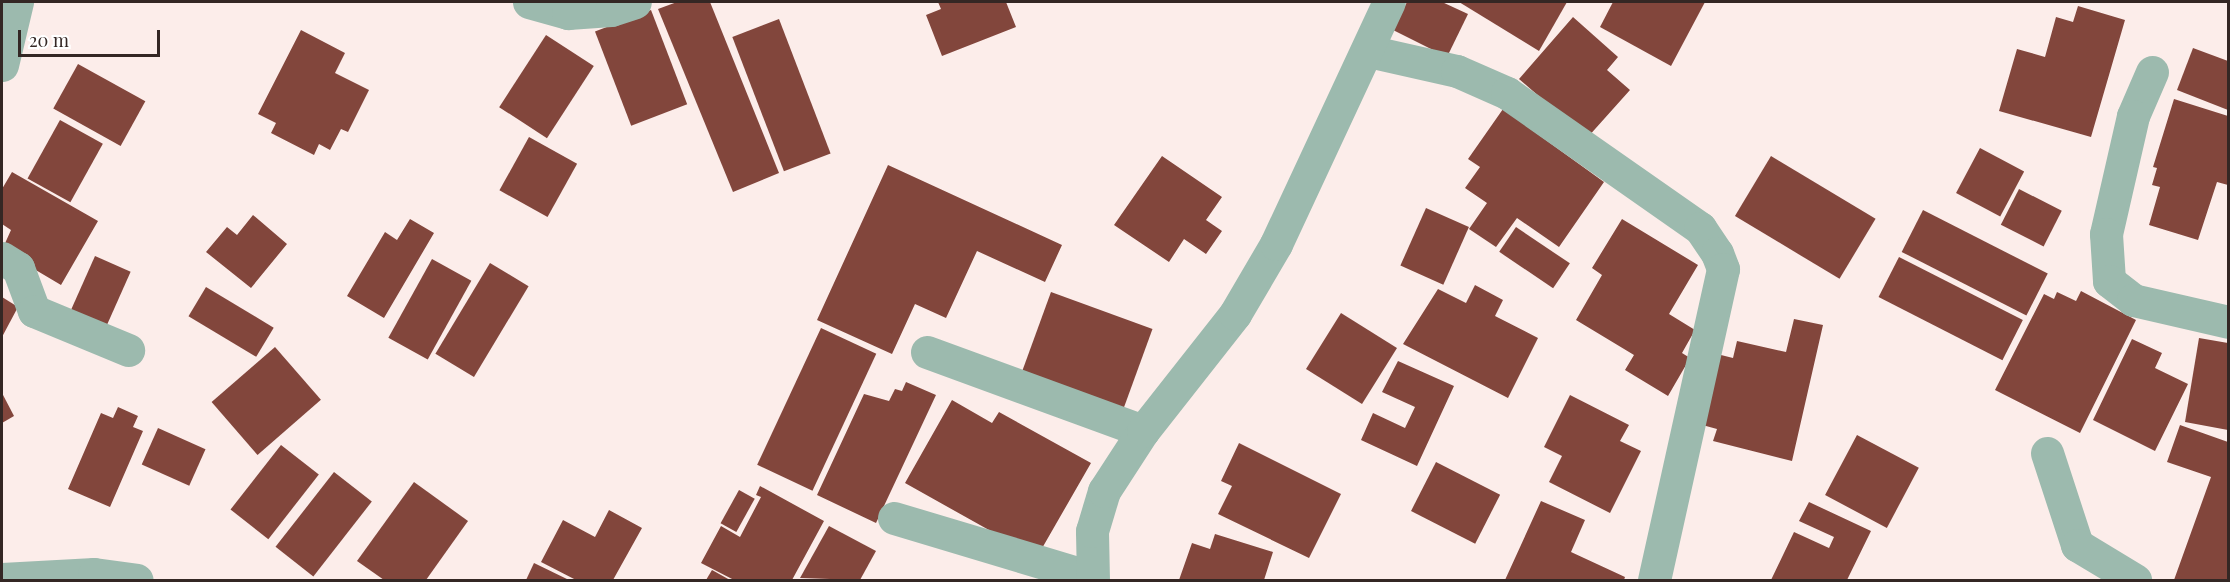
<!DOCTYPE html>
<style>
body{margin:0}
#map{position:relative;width:2230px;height:582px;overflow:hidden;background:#fcedea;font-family:"Playfair Display",serif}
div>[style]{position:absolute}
.building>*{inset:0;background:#82463c;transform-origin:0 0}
.minor>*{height:33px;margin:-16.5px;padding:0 16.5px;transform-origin:16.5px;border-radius:16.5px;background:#9cbaae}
span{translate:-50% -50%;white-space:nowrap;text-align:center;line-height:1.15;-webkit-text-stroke:6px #fff;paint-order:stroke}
.frame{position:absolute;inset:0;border:3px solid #342724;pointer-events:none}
.scale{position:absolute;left:18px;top:30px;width:142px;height:27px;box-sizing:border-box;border:3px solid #342724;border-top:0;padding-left:8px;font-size:18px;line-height:21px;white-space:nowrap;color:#342724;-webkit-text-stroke:4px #fff;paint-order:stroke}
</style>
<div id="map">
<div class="building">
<div style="clip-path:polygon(677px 2px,710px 2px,779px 173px,733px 192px,658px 9px)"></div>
<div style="clip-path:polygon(938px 2px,1006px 2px,1016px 27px,942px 56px,926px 15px,941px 9px)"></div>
<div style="clip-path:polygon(1407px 2px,1442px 2px,1468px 14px,1447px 57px,1393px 30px)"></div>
<div style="clip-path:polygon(1459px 2px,1567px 2px,1539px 51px)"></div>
<div style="clip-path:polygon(1613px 2px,1705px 2px,1671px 66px,1600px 27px)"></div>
<div style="clip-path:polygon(2078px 6px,2125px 20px,2091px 137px,1999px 111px,2017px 49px,2045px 57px,2056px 17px,2073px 22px)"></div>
<div style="left:651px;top:10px;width:101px;height:60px;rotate:69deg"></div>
<div style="clip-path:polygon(1573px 17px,1618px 57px,1607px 70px,1630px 90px,1587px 138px,1519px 79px)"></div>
<div style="left:779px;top:19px;width:144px;height:50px;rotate:69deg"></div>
<div style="clip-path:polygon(301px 30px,345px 53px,335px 73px,369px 90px,348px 132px,341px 129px,330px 150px,319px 144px,314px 155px,271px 133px,276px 123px,258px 114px)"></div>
<div style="left:546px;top:35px;width:57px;height:86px;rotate:33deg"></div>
<div style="clip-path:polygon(2193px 48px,2228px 61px,2228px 110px,2177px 90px)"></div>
<div style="left:78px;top:64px;width:77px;height:51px;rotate:29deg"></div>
<div style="clip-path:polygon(2174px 99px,2228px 116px,2228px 185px,2217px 182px,2198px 240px,2149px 225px,2160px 187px,2152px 185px,2157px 168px,2153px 167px)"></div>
<div style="clip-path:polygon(1503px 109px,1604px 182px,1559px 247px,1517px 218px,1496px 247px,1469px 229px,1487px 203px,1465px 188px,1480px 167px,1468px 159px)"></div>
<div style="left:60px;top:120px;width:49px;height:67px;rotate:29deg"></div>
<div style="left:529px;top:137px;width:55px;height:61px;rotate:29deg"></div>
<div style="left:1980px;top:148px;width:50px;height:51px;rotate:28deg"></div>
<div style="clip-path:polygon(1162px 156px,1222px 197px,1206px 220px,1222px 231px,1206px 254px,1184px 239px,1169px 262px,1114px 225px)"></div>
<div style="left:1771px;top:156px;width:122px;height:70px;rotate:31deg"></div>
<div style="clip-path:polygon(888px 165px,1062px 245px,1045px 282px,977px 251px,946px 318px,915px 304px,892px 354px,817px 320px)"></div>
<div style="clip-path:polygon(12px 172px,98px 221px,61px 285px,2px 250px,11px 230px,2px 224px,2px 189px)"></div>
<div style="left:2019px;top:189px;width:48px;height:40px;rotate:27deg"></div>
<div style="left:1426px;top:208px;width:47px;height:63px;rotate:24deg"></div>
<div style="left:1923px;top:210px;width:140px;height:47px;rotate:27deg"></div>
<div style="clip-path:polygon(253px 215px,287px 244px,251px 288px,206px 252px,227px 227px,237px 235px)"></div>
<div style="clip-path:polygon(410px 219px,434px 233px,384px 318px,347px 296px,385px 232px,397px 240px)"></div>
<div style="clip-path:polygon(1622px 219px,1698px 265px,1669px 314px,1695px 330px,1682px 353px,1690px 358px,1668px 396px,1625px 370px,1634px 355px,1576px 320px,1602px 275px,1592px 268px)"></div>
<div style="left:1516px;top:227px;width:65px;height:30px;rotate:34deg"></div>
<div style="left:95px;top:256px;width:39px;height:64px;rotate:24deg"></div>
<div style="left:1899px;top:257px;width:139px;height:45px;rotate:27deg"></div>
<div style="left:432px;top:259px;width:45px;height:90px;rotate:29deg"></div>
<div style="left:490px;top:263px;width:45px;height:106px;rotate:31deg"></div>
<div style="clip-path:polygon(1475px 285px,1503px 300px,1495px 316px,1538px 338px,1508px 398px,1403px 344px,1438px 289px,1466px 303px)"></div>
<div style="left:206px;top:287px;width:79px;height:34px;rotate:31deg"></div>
<div style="clip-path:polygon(2081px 291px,2136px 320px,2080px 433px,1995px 390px,2044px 294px,2054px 299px,2057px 292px,2076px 301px)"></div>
<div style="left:1051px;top:292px;width:108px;height:96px;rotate:20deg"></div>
<div style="clip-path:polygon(2px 297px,18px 307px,2px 337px)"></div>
<div style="left:1341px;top:313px;width:66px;height:66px;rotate:32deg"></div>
<div style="clip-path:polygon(1794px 319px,1823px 325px,1792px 461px,1713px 441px,1717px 429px,1695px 423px,1713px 353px,1733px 358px,1737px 341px,1786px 352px)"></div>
<div style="left:821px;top:328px;width:61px;height:151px;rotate:25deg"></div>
<div style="clip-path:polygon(2199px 338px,2228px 343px,2228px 430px,2185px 422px)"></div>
<div style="clip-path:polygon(2132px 339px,2162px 353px,2155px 368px,2188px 384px,2155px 451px,2093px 420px)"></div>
<div style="left:275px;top:347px;width:70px;height:84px;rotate:49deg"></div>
<div style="clip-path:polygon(1398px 361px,1454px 386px,1417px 466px,1361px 440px,1373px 413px,1405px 428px,1415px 407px,1382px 392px)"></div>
<div style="clip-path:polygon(906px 382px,936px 395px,876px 523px,817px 495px,864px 394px,889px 401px,895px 389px,902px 391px)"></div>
<div style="clip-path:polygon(2px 393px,14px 416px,2px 423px)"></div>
<div style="clip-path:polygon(1570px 395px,1629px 425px,1620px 441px,1641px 451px,1610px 513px,1549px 482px,1562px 456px,1544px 447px)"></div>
<div style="clip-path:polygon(952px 400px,992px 423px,999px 412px,1091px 463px,1037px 557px,905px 483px)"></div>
<div style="clip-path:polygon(118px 407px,138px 416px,133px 427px,143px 431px,110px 507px,68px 489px,101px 413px,113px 418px)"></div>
<div style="clip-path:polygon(2180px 425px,2228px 442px,2228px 580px,2174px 580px,2211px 477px,2167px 462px)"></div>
<div style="left:158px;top:428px;width:52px;height:40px;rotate:24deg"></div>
<div style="left:1857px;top:435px;width:70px;height:68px;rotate:28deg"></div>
<div style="clip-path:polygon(1239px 443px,1341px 494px,1309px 558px,1218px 514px,1232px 486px,1221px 481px)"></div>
<div style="left:281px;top:445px;width:48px;height:82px;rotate:38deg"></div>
<div style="left:1436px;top:462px;width:72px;height:55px;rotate:27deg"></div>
<div style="left:334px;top:472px;width:48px;height:95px;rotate:38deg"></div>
<div style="clip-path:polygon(414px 482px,468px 521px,426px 580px,384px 580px,357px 561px)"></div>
<div style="clip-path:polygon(760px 486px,824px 521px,792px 580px,734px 580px,701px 563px,721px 526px,740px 537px,761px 497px,756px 495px)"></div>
<div style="left:739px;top:490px;width:18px;height:38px;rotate:29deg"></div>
<div style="clip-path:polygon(1541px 501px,1585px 520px,1571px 552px,1625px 577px,1624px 580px,1505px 580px)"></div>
<div style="clip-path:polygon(1809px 502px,1871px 531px,1847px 580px,1771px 580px,1794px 532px,1829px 548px,1834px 537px,1799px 521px)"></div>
<div style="clip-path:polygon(609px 510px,642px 528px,613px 580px,576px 580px,541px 562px,563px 520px,595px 537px)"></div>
<div style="clip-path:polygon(829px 526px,876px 551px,860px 580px,800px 578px)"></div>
<div style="clip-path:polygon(1215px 534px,1273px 552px,1264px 580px,1179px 580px,1192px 543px,1210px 549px)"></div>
<div style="clip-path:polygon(534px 563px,569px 580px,526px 580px)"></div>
<div style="clip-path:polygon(712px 570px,730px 580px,706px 580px)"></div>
</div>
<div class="minor">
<div style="left:529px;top:2px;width:41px;rotate:15.8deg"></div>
<div style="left:568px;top:13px;width:43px;rotate:-4deg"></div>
<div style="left:611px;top:10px;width:25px;rotate:-18deg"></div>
<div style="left:1368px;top:51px;width:91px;rotate:12.7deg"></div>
<div style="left:1457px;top:71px;width:55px;rotate:23.7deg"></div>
<div style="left:1507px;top:93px;width:236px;rotate:35deg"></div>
<div style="left:1700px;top:228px;width:30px;rotate:56deg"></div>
<div style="left:1717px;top:253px;width:17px;rotate:69deg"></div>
<div style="left:1723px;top:269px;width:319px;rotate:102.5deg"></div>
<div style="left:2px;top:65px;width:65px;rotate:-76.6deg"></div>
<div style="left:2152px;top:72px;width:48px;rotate:113.4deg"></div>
<div style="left:2133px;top:116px;width:121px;rotate:102.9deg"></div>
<div style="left:2106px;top:234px;width:47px;rotate:86.3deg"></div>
<div style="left:2109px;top:281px;width:31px;rotate:38deg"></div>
<div style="left:2133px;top:300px;width:98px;rotate:13deg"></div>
<div style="left:2px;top:258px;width:19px;rotate:32deg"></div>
<div style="left:18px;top:268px;width:46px;rotate:69.6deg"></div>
<div style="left:34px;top:311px;width:102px;rotate:22.5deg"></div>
<div style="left:927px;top:352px;width:230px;rotate:20.1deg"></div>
<div style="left:2047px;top:453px;width:97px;rotate:71.9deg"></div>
<div style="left:2077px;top:545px;width:68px;rotate:31.1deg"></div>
<div style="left:894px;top:518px;width:206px;rotate:16.7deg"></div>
<div style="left:2px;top:579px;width:92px;rotate:-3.1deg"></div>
<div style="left:94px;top:574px;width:43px;rotate:7.9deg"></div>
<div style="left:1093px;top:580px;width:49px;rotate:-91.2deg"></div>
<div style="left:1092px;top:531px;width:42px;rotate:-73.3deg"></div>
<div style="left:1104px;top:491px;width:72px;rotate:-57deg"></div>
<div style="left:1143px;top:431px;width:149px;rotate:-51.8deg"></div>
<div style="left:1235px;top:314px;width:81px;rotate:-59.6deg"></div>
<div style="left:1276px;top:244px;width:267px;rotate:-65deg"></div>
</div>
<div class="frame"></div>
<div class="scale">20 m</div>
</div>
